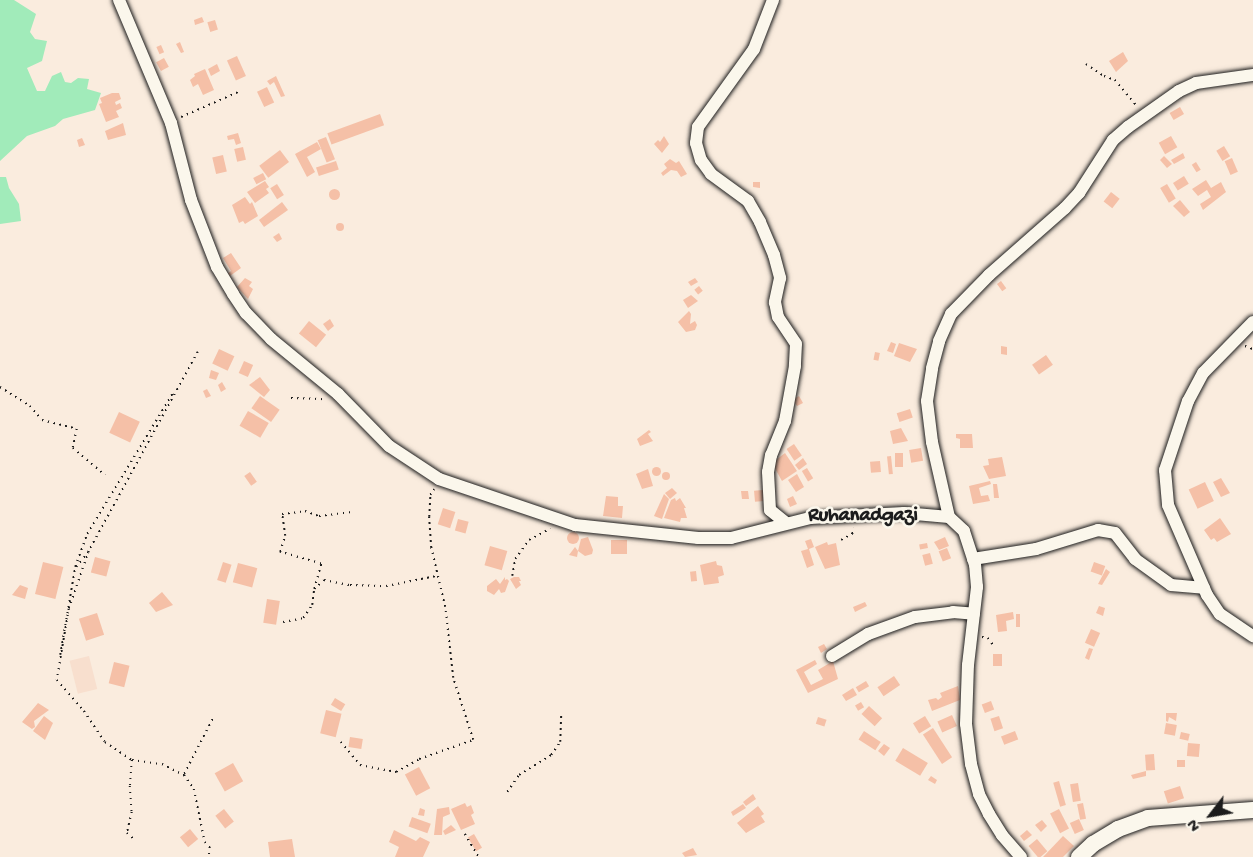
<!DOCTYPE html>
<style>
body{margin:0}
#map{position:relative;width:1253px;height:857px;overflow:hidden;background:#faecde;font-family:"Gochi Hand",sans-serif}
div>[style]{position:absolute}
.built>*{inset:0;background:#f8dfce;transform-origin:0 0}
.green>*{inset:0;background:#a1ebba}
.building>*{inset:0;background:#f5c0a7;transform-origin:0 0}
.round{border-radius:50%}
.path>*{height:1.5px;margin-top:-0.75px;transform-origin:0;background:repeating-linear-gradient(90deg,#1c1c1c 0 1.5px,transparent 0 6px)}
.roads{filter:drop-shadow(0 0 2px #1c1c1c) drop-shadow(0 0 2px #1c1c1c)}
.street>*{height:12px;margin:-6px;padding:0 6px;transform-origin:6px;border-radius:6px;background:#fbf7ec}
.secondary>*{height:16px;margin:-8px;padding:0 8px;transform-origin:8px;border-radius:8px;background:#fbf7ec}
span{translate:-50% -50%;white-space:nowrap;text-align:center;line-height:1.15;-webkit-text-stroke:5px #fbf7ec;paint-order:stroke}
.quarter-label{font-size:20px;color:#1c1c1c;font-weight:700}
.north{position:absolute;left:1181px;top:785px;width:60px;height:60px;-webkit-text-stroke:4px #fbf7ec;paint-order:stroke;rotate:239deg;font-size:16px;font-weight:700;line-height:24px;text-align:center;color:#1c1c1c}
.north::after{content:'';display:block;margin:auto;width:21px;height:27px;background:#1c1c1c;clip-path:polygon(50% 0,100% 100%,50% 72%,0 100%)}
</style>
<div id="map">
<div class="built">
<div style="left:89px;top:656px;width:34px;height:20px;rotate:76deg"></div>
</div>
<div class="green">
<div style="clip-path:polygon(0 0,14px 0,36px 14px,30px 32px,35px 39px,47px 41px,42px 61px,27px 68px,37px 91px,45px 91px,52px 76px,61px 72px,65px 82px,71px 83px,78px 78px,89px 79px,87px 89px,101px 93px,95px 110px,63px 119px,55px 126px,27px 136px,0 161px)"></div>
<div style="clip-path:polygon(0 177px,6px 177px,9px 188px,19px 204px,21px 221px,0 224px)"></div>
</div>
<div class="building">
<div style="clip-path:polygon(202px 17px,204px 22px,195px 25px,194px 20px)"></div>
<div style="left:215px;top:20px;width:10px;height:8px;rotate:73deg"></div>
<div style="clip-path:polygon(180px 42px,184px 52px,181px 53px,176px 44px)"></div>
<div style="left:161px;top:45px;width:8px;height:5px;rotate:67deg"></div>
<div style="clip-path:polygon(1123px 52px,1128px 61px,1116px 72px,1109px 61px)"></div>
<div style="left:237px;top:56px;width:22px;height:11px;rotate:66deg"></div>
<div style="left:164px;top:58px;width:10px;height:9px;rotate:61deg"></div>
<div style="clip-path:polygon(217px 64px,220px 71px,211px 76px,208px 69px)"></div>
<div style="clip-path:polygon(205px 69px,214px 90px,203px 95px,198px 84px,193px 87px,190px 80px,195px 76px,194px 74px)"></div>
<div style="clip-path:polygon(276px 76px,285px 96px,281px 97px,274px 82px,270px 85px,267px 81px)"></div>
<div style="left:267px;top:87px;width:17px;height:11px;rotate:65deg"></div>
<div style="clip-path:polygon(112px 93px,119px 93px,121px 99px,115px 102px,116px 105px,120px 103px,122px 108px,116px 111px,119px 117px,106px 122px,99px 104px,102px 103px,100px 98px)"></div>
<div style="left:1180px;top:107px;width:8px;height:12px;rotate:60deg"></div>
<div style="left:380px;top:114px;width:12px;height:56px;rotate:70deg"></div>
<div style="clip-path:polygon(123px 123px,126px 135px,108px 140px,105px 131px)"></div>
<div style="clip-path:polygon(238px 133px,241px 143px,236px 145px,234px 139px,228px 140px,227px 136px)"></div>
<div style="clip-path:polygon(664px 136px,669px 144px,662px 153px,654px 144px,658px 140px,660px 142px)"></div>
<div style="left:1171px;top:136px;width:13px;height:14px;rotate:61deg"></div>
<div style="left:326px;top:137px;width:24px;height:9px;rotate:68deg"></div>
<div style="clip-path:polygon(82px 138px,85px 145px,79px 147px,77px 140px)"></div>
<div style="clip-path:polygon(317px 142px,321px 149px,307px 157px,315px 172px,307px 177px,295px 154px)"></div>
<div style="left:1224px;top:146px;width:12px;height:9px;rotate:59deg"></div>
<div style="left:243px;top:147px;width:13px;height:9px;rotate:77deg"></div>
<div style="left:280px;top:150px;width:15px;height:26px;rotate:53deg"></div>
<div style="clip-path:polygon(1183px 153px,1185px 158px,1174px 164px,1171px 160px)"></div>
<div style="left:223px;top:155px;width:17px;height:11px;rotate:77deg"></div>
<div style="clip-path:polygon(1164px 156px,1172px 164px,1167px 168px,1160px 160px)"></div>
<div style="left:1232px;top:158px;width:15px;height:8px;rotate:67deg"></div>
<div style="clip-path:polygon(670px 159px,676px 163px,679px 161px,687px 174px,681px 177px,677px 171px,671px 170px,663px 176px,661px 173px,667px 168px,664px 164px)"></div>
<div style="left:336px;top:161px;width:9px;height:21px;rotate:72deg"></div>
<div style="left:1196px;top:162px;width:9px;height:5px;rotate:58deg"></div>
<div style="left:263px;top:173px;width:7px;height:11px;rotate:63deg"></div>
<div style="left:1184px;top:176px;width:9px;height:13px;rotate:58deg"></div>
<div style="clip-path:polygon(1206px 180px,1211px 188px,1221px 182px,1226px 192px,1203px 210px,1200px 204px,1211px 197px,1207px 190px,1198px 196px,1192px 189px)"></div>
<div style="clip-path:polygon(265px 181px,269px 187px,266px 189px,269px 193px,255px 203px,247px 192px)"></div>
<div style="clip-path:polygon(753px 182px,760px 182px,760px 188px,753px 187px)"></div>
<div style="left:277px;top:184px;width:13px;height:8px;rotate:58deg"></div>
<div style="left:1167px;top:184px;width:17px;height:8px;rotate:59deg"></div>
<div class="round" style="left:328.5px;top:188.5px;width:11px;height:11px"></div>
<div style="left:1111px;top:192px;width:11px;height:12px;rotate:38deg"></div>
<div style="clip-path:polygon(245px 197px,250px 204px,252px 202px,258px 216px,245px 224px,243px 221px,239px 223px,232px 205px)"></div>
<div style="clip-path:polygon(1180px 200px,1190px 212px,1184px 217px,1173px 206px)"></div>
<div style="clip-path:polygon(282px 202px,288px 210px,264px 227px,259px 220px)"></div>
<div class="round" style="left:336px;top:223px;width:8px;height:8px"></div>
<div style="clip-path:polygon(279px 233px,282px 239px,277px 242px,273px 237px)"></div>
<div style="clip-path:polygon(231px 253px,241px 268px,230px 276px,227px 274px,231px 271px,223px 258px)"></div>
<div style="clip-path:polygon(245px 278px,252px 282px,249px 286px,253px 289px,248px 299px,237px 287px)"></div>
<div style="clip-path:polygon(695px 278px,698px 282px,691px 286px,688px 282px)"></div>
<div style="left:1001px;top:281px;width:9px;height:5px;rotate:54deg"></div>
<div style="left:699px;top:286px;width:6px;height:6px;rotate:51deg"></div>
<div style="clip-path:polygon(691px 295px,698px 301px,688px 308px,683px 300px)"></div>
<div style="clip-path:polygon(689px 311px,691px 314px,690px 324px,695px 321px,697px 325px,695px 330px,686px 332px,678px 322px)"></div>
<div style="clip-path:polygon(330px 319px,334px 326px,328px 331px,323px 324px)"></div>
<div style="left:309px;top:321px;width:22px;height:16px;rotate:39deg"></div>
<div style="clip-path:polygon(891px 342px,896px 344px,893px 353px,887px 351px)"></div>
<div style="clip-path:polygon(899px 343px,917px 349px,910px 362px,894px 356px)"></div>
<div style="clip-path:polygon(1001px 346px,1007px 347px,1007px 355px,1001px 354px)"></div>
<div style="left:219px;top:349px;width:17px;height:16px;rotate:25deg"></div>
<div style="left:875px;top:352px;width:5px;height:8px;rotate:11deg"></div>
<div style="left:1046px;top:355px;width:12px;height:17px;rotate:55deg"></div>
<div style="left:244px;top:361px;width:10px;height:13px;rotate:24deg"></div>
<div style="clip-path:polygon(211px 370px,219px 373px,216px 380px,209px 378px)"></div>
<div style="clip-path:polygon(260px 377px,270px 390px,264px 397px,249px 385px)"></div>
<div style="clip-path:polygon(222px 382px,226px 389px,221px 392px,218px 385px)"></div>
<div style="clip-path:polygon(207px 389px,211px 396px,206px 398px,203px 391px)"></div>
<div style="left:260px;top:396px;width:24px;height:15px;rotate:35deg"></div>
<div style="clip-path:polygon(799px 396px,803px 403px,797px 406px,792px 400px)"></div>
<div style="left:910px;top:409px;width:9px;height:14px;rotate:72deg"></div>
<div style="left:248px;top:411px;width:24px;height:17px;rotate:30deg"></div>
<div style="left:119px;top:412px;width:23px;height:23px;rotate:25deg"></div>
<div style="clip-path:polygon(901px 428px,908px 441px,893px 444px,890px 431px)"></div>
<div style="clip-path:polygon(649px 430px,651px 432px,648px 434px,653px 441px,640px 446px,637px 439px)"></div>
<div style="clip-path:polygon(956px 434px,972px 434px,973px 448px,960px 448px,960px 439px,956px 438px)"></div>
<div style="left:794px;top:444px;width:14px;height:9px;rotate:56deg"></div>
<div style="left:921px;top:448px;width:13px;height:12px;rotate:81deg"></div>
<div style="clip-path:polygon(785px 453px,797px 471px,782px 481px,772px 463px)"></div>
<div style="left:895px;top:453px;width:8px;height:14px"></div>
<div style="left:891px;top:456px;width:18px;height:4px;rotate:84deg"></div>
<div style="clip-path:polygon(1002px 457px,1006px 476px,989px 479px,983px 466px,989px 465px,988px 459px)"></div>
<div style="clip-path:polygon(803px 458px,807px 464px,799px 470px,795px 465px)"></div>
<div style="left:880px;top:461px;width:11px;height:10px;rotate:85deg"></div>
<div class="round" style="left:651.5px;top:466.5px;width:9px;height:9px"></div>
<div style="left:807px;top:468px;width:12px;height:6px;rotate:59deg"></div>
<div style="clip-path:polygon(648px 469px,653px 486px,642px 489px,636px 474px)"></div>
<div style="left:250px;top:472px;width:12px;height:7px;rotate:55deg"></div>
<div class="round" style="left:662px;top:472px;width:8px;height:8px"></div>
<div style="clip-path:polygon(797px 474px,804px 487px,796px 492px,788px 480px)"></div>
<div style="clip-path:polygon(1221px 478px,1230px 493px,1221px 497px,1213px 482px)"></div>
<div style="clip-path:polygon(990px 481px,991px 484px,979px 488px,981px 496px,988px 495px,990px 501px,973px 504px,969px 486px)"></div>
<div style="left:1205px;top:482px;width:21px;height:18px;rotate:65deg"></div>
<div style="clip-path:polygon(993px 484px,997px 484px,999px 498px,994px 498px)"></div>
<div style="clip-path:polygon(672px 488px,677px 493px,670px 499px,665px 493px)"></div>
<div style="left:763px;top:490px;width:11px;height:9px;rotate:85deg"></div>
<div style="clip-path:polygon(741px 491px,748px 491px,749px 499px,742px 499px)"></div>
<div style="clip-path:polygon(664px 494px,669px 499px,662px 519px,654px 516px)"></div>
<div style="clip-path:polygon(606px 496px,618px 497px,618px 506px,623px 506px,622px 518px,603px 516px)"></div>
<div style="clip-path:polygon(793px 496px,797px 504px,790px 507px,787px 499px)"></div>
<div style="clip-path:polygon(675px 498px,676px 501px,680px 498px,686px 508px,684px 508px,687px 518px,681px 518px,680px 522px,664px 518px,671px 500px)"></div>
<div style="left:443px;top:508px;width:13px;height:17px;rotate:18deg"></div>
<div style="clip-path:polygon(1220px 518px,1231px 534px,1217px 542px,1214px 538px,1211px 540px,1204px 530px)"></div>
<div style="left:458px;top:519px;width:11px;height:12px;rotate:15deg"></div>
<div class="round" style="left:567px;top:532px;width:12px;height:12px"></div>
<div style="clip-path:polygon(588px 537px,593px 550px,592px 554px,585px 556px,578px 551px,581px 539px)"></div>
<div style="clip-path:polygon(945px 537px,949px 546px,939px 550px,934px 542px)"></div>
<div style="clip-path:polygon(811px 539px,814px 547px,809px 549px,814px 565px,807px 568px,801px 551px,808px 549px,805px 541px)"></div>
<div style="left:611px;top:540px;width:16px;height:14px"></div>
<div style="clip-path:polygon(827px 542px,828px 545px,836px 543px,840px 565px,825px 569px,815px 547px)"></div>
<div style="left:927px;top:543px;width:5px;height:8px;rotate:79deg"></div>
<div style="left:490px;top:546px;width:18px;height:20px;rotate:16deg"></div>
<div style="clip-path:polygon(575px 547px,578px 551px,577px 557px,569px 555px)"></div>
<div style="left:947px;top:548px;width:11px;height:9px;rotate:68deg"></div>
<div style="left:930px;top:553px;width:11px;height:8px;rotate:75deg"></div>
<div style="left:95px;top:557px;width:16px;height:16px;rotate:15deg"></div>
<div style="clip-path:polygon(716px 561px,717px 565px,722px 566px,724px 575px,718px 577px,719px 583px,704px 585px,700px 565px)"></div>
<div style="left:43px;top:562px;width:21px;height:33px;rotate:14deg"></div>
<div style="left:223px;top:562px;width:9px;height:19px;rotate:18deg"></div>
<div style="left:1094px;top:562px;width:12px;height:10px;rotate:20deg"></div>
<div style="left:238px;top:563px;width:20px;height:20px;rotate:15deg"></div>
<div style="clip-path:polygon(1106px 569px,1110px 572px,1102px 585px,1098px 584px)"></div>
<div style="left:696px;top:571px;width:10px;height:6px;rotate:84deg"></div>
<div style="clip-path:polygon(505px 577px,505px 580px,507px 579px,509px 581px,505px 592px,501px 593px,499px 589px,494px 595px,487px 591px,487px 586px,496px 579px,500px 584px)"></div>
<div style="clip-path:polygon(514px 577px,519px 577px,521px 581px,519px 581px,521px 585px,516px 589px,510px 579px)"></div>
<div style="clip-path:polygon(20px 585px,28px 588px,25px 599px,12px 595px)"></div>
<div style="clip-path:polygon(162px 592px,173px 605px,156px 612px,149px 603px)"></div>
<div style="left:267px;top:599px;width:13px;height:24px;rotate:9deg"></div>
<div style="clip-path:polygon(865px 602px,867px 606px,855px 612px,853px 607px)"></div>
<div style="clip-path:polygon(1099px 606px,1105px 608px,1103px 616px,1096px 613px)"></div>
<div style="clip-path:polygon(1013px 612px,1014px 619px,1006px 621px,1007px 631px,998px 632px,996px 615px)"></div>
<div style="left:97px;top:613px;width:23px;height:19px;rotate:72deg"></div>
<div style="left:1016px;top:614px;width:4px;height:13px"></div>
<div style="left:1091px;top:629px;width:10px;height:15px;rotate:24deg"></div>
<div style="clip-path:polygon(824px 644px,827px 649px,821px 653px,818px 647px)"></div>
<div style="clip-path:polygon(1089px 648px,1093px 649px,1089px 660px,1085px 658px)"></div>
<div style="left:993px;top:654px;width:9px;height:12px"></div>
<div style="clip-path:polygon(815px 660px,817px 664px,804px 672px,811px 685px,823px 679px,818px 670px,833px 661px,838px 679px,808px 693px,796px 670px)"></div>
<div style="left:114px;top:662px;width:16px;height:22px;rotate:14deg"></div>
<div style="left:894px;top:676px;width:11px;height:20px;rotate:56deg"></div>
<div style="left:866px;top:681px;width:6px;height:12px;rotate:59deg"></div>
<div style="clip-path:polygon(958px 686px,960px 700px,932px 711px,928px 700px,936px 698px,938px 700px,942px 697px,940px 693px)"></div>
<div style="clip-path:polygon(853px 688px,857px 695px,846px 701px,842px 695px)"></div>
<div style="left:335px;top:698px;width:12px;height:8px;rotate:31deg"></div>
<div style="left:991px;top:701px;width:9px;height:10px;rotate:69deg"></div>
<div style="left:861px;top:702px;width:6px;height:7px;rotate:59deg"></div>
<div style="clip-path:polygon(38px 703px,49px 710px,34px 721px,35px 727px,32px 729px,22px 722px)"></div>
<div style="left:869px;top:706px;width:18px;height:11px;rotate:43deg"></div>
<div style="left:326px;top:710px;width:16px;height:24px;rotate:14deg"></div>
<div style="clip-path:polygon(1166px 713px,1177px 713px,1176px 721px,1169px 717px,1168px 722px,1166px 721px)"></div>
<div style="left:952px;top:715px;width:12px;height:16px;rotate:66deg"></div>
<div style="clip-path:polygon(44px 716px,53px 723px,45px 740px,33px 731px)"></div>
<div style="left:925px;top:716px;width:12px;height:14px;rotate:59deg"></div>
<div style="left:999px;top:716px;width:13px;height:9px;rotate:72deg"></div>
<div style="left:818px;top:717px;width:9px;height:7px;rotate:18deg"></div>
<div style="left:1166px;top:723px;width:11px;height:11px;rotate:10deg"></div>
<div style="left:933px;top:728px;width:35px;height:12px;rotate:57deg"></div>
<div style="left:864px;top:731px;width:20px;height:10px;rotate:33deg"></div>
<div style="left:1015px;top:731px;width:9px;height:15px;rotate:69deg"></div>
<div style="left:1181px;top:732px;width:9px;height:7px;rotate:13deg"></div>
<div style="left:350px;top:737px;width:13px;height:10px;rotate:9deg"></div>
<div style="left:1188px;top:743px;width:12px;height:13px;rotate:5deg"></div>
<div style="clip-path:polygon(884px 744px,890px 748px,884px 756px,878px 751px)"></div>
<div style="left:903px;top:748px;width:29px;height:15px;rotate:31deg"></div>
<div style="left:1154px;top:754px;width:16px;height:9px;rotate:86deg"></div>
<div style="left:1177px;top:760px;width:8px;height:7px"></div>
<div style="left:233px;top:763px;width:21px;height:21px;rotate:61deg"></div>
<div style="left:419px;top:767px;width:24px;height:16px;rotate:62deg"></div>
<div style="clip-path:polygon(1146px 771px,1146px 776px,1133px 779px,1131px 775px)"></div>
<div style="clip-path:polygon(931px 776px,937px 780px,935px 784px,928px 780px)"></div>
<div style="left:1059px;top:781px;width:25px;height:6px;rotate:74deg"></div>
<div style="left:1078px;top:783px;width:18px;height:8px;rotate:81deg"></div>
<div style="left:1180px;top:786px;width:13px;height:17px;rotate:72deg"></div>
<div style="clip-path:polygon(753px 794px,756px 799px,746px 806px,743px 802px)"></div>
<div style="clip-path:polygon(465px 803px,467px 807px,471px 805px,474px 813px,471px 815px,475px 824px,461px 830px,451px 809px)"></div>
<div style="left:1083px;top:803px;width:16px;height:6px;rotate:79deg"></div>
<div style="clip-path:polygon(743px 804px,746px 808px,733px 816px,731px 812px)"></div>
<div style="clip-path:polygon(758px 806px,764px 814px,761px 816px,765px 822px,746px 833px,737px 823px)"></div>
<div style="clip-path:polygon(449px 807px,450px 814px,443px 817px,442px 835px,434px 835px,437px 809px)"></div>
<div style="clip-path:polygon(420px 808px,425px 810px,424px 816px,418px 815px)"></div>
<div style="left:224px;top:809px;width:16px;height:11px;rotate:52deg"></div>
<div style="left:1059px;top:809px;width:22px;height:10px;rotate:63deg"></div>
<div style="left:412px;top:817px;width:20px;height:10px;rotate:20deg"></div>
<div style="left:1079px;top:819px;width:12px;height:10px;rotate:66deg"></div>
<div style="clip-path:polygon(1042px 820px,1047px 826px,1041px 832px,1035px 825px)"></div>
<div style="clip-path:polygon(451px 825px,456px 830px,445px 835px,443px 831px)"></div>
<div style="left:190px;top:829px;width:13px;height:13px;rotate:51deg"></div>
<div style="clip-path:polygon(394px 830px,416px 841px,420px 837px,430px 842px,423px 857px,395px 857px,399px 847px,389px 842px)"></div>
<div style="clip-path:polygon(1027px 830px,1032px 835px,1024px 841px,1020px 836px)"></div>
<div style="left:474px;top:834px;width:16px;height:7px;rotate:60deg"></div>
<div style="clip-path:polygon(1063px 836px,1074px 846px,1063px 857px,1043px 857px)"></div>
<div style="clip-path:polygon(292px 839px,295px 857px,270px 857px,268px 842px)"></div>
<div style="left:1037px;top:839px;width:16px;height:11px;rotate:50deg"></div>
<div style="clip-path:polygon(693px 848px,697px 855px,685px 857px,682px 853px)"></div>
</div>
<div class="path">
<div style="left:1086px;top:64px;width:22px;rotate:34deg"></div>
<div style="left:1104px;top:76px;width:12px;rotate:20deg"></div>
<div style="left:1115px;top:80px;width:35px;rotate:50deg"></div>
<div style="left:181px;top:117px;width:62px;rotate:-23.7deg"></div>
<div style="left:1245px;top:346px;width:9px;rotate:21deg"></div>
<div style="left:198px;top:352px;width:227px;rotate:118.7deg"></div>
<div style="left:89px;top:551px;width:61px;rotate:109deg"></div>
<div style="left:69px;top:609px;width:72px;rotate:99.6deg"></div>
<div style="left:57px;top:680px;width:41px;rotate:48.9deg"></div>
<div style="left:84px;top:711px;width:37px;rotate:56deg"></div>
<div style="left:105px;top:742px;width:32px;rotate:34deg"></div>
<div style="left:132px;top:760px;width:30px;rotate:8deg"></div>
<div style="left:162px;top:764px;width:25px;rotate:27deg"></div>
<div style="left:184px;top:775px;width:17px;rotate:54deg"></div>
<div style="left:194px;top:789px;width:54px;rotate:78.3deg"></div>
<div style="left:205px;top:842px;width:7px;rotate:45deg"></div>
<div style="left:210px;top:847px;width:10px;rotate:96deg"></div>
<div style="left:0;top:387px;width:36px;rotate:32deg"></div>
<div style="left:30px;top:406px;width:18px;rotate:49deg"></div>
<div style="left:42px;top:420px;width:36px;rotate:14deg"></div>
<div style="left:77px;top:429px;width:19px;rotate:102deg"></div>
<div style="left:73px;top:448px;width:42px;rotate:40.2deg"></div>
<div style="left:291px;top:398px;width:35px;rotate:2deg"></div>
<div style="left:841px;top:540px;width:13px;rotate:-29deg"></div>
<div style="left:852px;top:534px;width:6px;rotate:-72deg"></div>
<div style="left:76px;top:567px;width:19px;rotate:-51deg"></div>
<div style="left:512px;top:576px;width:17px;rotate:-80deg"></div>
<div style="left:515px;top:559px;width:24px;rotate:-54deg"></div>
<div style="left:529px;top:540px;width:24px;rotate:-28deg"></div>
<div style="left:314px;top:589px;width:26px;rotate:-74deg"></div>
<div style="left:321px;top:564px;width:43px;rotate:-163.7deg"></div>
<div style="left:280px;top:552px;width:17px;rotate:-73deg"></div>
<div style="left:285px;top:536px;width:22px;rotate:-98deg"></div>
<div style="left:282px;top:514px;width:23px;rotate:-7deg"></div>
<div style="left:305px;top:511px;width:15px;rotate:20deg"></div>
<div style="left:319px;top:516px;width:35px;rotate:-7deg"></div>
<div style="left:283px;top:622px;width:20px;rotate:-11deg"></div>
<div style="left:303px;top:618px;width:16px;rotate:-55deg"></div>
<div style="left:312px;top:605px;width:16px;rotate:-83deg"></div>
<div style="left:314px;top:589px;width:13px;rotate:-42deg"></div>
<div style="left:324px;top:580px;width:26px;rotate:11deg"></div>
<div style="left:350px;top:585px;width:36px;rotate:2deg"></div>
<div style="left:386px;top:586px;width:51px;rotate:-11.3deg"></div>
<div style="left:982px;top:637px;width:6px;rotate:9deg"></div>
<div style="left:988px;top:638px;width:10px;rotate:53deg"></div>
<div style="left:60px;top:655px;width:89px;rotate:-80.3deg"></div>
<div style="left:75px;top:567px;width:35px;rotate:-70deg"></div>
<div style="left:87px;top:534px;width:167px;rotate:-58.7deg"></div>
<div style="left:341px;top:742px;width:30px;rotate:50deg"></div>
<div style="left:360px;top:765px;width:37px;rotate:11deg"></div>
<div style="left:396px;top:772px;width:26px;rotate:-29deg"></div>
<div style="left:419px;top:759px;width:57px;rotate:-19.4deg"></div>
<div style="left:473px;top:740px;width:65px;rotate:-107.9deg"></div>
<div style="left:453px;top:678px;width:71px;rotate:-96.4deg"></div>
<div style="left:445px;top:607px;width:61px;rotate:-103.3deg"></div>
<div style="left:431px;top:548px;width:31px;rotate:-94deg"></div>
<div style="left:429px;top:517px;width:22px;rotate:-87deg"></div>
<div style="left:430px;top:495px;width:7px;rotate:-56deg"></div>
<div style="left:132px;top:760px;width:26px;rotate:94deg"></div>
<div style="left:130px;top:786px;width:26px;rotate:86deg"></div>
<div style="left:132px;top:812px;width:22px;rotate:103deg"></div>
<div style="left:127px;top:833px;width:9px;rotate:41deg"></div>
<div style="left:184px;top:774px;width:65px;rotate:-62.7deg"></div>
<div style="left:507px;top:792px;width:21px;rotate:-55deg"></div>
<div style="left:519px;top:775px;width:38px;rotate:-32deg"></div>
<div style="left:551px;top:755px;width:16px;rotate:-55deg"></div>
<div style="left:560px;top:742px;width:26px;rotate:-88deg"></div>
<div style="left:465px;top:834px;width:27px;rotate:59deg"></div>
</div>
<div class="roads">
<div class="street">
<div style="left:119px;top:0;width:134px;rotate:67.1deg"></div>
<div style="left:171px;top:123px;width:80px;rotate:75.4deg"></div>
<div style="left:191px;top:200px;width:72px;rotate:68.8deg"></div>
<div style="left:217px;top:267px;width:31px;rotate:59deg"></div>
<div style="left:233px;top:294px;width:23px;rotate:56deg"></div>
<div style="left:246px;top:313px;width:36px;rotate:46deg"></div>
<div style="left:271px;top:339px;width:87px;rotate:39.4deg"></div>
<div style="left:338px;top:394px;width:73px;rotate:45.6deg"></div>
<div style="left:389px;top:446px;width:60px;rotate:33.4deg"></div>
<div style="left:439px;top:479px;width:144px;rotate:18.7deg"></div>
<div style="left:575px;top:525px;width:124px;rotate:6deg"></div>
<div style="left:698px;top:538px;width:33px"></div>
<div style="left:731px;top:538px;width:81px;rotate:-14.2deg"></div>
<div style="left:810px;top:518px;width:94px;rotate:-3deg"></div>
<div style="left:904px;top:513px;width:45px;rotate:5.1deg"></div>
<div style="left:773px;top:0;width:53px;rotate:111.2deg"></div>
<div style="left:754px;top:49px;width:96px;rotate:125.7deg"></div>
<div style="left:698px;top:127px;width:16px;rotate:97deg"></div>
<div style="left:696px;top:143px;width:18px;rotate:74deg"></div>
<div style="left:701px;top:160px;width:17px;rotate:54deg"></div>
<div style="left:711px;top:174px;width:46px;rotate:36.1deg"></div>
<div style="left:748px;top:201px;width:24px;rotate:60deg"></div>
<div style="left:760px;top:222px;width:36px;rotate:67deg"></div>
<div style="left:774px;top:255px;width:24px;rotate:75deg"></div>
<div style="left:780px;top:278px;width:25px;rotate:102deg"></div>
<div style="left:775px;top:302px;width:15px;rotate:79deg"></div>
<div style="left:778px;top:317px;width:32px;rotate:56deg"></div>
<div style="left:796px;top:344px;width:22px;rotate:93deg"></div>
<div style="left:795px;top:366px;width:56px;rotate:100.3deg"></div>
<div style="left:785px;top:421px;width:37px;rotate:112deg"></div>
<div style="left:771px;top:455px;width:17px;rotate:100deg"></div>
<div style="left:768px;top:472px;width:38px;rotate:87deg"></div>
<div style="left:770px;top:510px;width:21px;rotate:39deg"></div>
<div style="left:1253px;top:322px;width:71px;rotate:134.4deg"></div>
<div style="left:1203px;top:373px;width:32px;rotate:118deg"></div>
<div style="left:1188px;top:401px;width:73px;rotate:108.4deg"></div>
<div style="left:1165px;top:470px;width:35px;rotate:85deg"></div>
<div style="left:1168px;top:505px;width:98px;rotate:66.6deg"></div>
<div style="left:1207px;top:595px;width:23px;rotate:56deg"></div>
<div style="left:1220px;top:614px;width:40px;rotate:34deg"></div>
<div style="left:973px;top:559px;width:64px;rotate:-9deg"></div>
<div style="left:1036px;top:549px;width:65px;rotate:-17deg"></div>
<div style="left:1098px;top:530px;width:17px;rotate:10deg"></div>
<div style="left:1115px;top:533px;width:33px;rotate:52deg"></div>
<div style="left:1135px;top:559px;width:44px;rotate:35.8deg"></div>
<div style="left:1171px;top:585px;width:33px;rotate:5deg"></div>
<div style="left:832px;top:656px;width:42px;rotate:-31.4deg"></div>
<div style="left:868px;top:634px;width:50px;rotate:-19.9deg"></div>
<div style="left:915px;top:617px;width:38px;rotate:-7deg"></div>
<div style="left:953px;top:612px;width:21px;rotate:5deg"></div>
<div style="left:1021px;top:857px;width:29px;rotate:-131deg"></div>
<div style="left:1002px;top:835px;width:25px;rotate:-122deg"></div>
<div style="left:989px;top:814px;width:22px;rotate:-117deg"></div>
<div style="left:979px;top:794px;width:31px;rotate:-105deg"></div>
<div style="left:971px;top:764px;width:40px;rotate:-97.1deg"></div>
<div style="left:966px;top:724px;width:59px;rotate:-88.1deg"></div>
<div style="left:968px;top:665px;width:79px;rotate:-83.4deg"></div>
<div style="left:977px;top:587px;width:22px;rotate:-95deg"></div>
<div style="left:975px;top:565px;width:36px;rotate:-108deg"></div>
<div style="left:964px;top:531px;width:21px;rotate:-137deg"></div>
<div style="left:949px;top:517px;width:77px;rotate:-102.8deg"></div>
<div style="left:932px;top:442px;width:41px;rotate:-97deg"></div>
<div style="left:927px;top:401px;width:33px;rotate:-81deg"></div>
<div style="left:932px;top:368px;width:28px;rotate:-75deg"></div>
<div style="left:939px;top:341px;width:30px;rotate:-66deg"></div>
<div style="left:951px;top:314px;width:54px;rotate:-45.7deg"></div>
<div style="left:989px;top:275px;width:101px;rotate:-41.4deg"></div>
<div style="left:1065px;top:208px;width:21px;rotate:-47deg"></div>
<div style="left:1079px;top:193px;width:63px;rotate:-57.3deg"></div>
<div style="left:1113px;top:140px;width:20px;rotate:-41deg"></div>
<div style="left:1128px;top:127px;width:62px;rotate:-35.2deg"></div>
<div style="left:1179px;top:91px;width:19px;rotate:-25deg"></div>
<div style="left:1196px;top:83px;width:58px;rotate:-8deg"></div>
</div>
<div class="secondary">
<div style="left:1079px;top:857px;width:19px;rotate:-43deg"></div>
<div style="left:1093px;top:844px;width:29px;rotate:-31deg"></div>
<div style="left:1118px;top:829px;width:32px;rotate:-20deg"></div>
<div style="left:1148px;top:818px;width:105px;rotate:-4.4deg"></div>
</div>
</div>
<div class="quarter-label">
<span style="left:863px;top:516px">Ruhanadgazi</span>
</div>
<div class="north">N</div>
</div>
